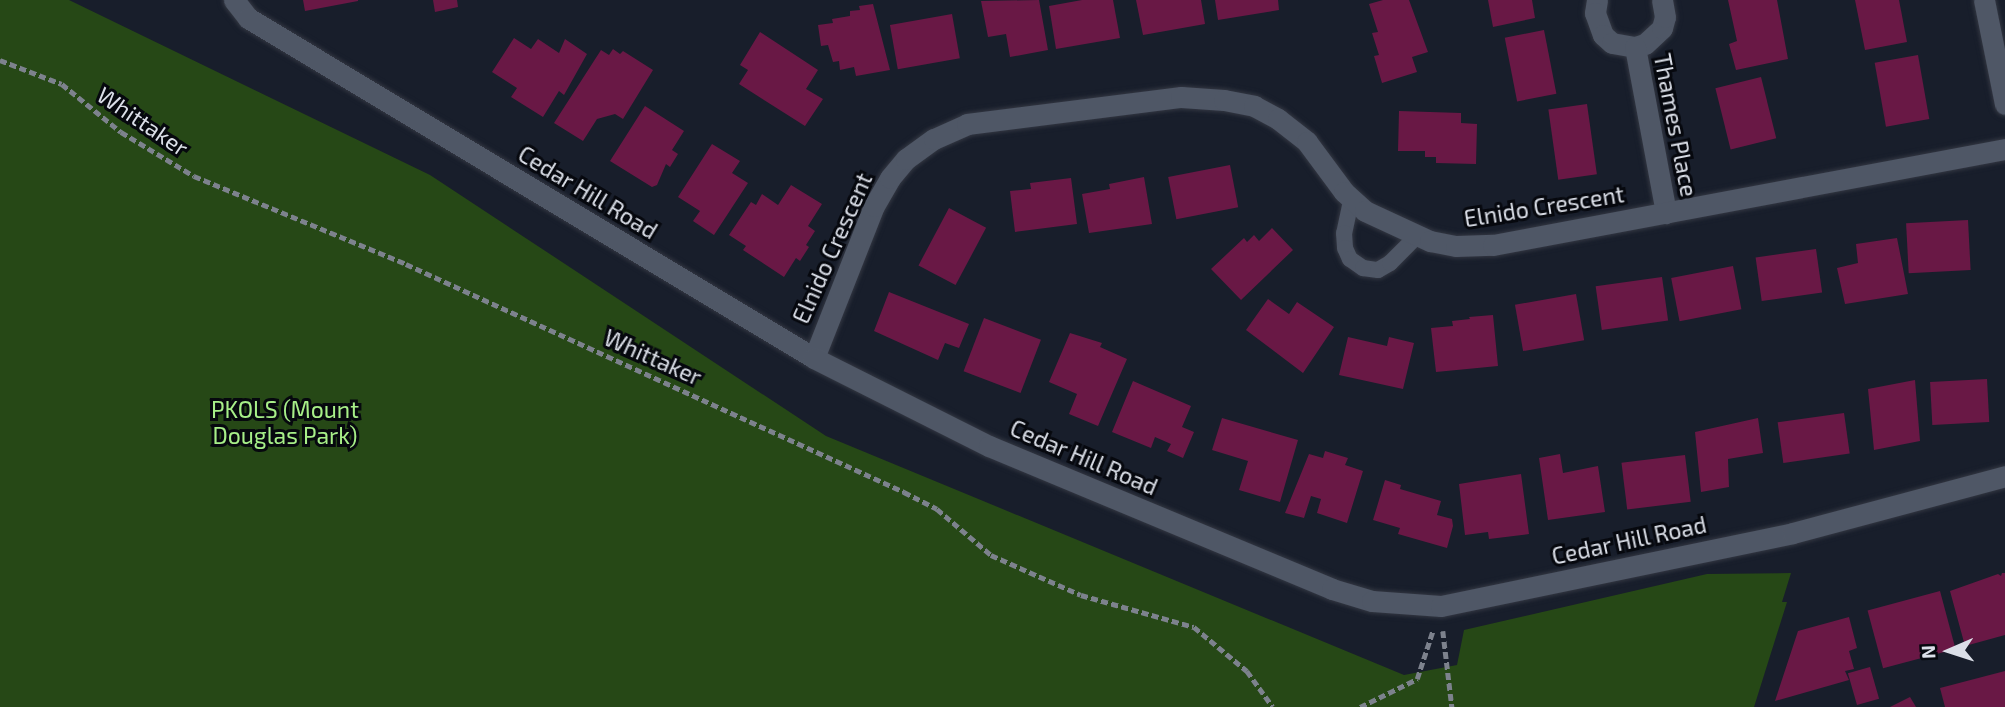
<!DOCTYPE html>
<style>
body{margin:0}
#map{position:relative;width:2005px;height:707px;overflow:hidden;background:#181e2b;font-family:"Exo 2",sans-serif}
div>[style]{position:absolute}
.green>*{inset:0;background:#264816}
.building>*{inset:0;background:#691845;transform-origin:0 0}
.path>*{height:4.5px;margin-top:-2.25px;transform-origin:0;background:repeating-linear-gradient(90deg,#7d828d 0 7px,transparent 0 10.5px)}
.roads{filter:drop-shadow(0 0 2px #333742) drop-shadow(0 0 2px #333742)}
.service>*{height:16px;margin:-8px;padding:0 8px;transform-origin:8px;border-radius:8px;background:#4f5766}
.minor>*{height:21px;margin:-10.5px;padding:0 10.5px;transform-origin:10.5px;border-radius:10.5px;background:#4f5766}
.tertiary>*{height:21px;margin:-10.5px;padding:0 10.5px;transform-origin:10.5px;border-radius:10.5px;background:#4f5766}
span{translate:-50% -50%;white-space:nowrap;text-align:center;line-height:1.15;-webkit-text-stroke:6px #06080e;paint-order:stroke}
.street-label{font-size:23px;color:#dbdfe8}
.park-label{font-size:23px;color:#a7ef88}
.north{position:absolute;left:1914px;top:616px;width:70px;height:70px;-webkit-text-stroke:5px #06080e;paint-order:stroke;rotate:267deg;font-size:19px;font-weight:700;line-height:28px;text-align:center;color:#dbdfe8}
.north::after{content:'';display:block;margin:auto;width:24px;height:32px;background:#dbdfe8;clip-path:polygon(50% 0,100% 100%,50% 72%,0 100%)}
</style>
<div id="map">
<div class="green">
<div style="clip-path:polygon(0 0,69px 0,430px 175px,826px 436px,1404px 675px,1457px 665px,1464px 630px,1707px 574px,1791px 573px,1782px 602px,1787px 602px,1754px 707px,0 707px)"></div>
</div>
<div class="building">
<div style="clip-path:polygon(303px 0,358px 0,358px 1px,305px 11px)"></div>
<div style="clip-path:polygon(433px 0,457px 0,458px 7px,435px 12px)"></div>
<div style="clip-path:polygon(1039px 0,1048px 50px,1010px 57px,1006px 34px,988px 37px,981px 1px)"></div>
<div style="clip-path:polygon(1082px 0,1113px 0,1120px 38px,1056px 49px,1049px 6px)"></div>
<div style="clip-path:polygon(1136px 0,1201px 0,1205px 24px,1143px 35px)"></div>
<div style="clip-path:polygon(1215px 0,1278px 0,1279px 10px,1218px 20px)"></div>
<div style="clip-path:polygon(1383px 0,1409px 0,1428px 52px,1412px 57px,1417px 72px,1382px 83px,1374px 56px,1379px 55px,1372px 33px,1378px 32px,1369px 4px)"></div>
<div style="clip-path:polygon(1488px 0,1532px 0,1535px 18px,1493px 27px)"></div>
<div style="clip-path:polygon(1728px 0,1777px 0,1788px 59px,1736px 70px,1729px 44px,1737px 41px)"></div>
<div style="clip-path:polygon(1855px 0,1899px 0,1907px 42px,1865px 50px)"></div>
<div style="clip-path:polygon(873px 4px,890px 70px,856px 76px,854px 67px,840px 70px,839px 61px,833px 62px,828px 45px,821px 46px,818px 25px,833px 23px,832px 19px,850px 16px,850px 11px,860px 10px,859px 6px)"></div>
<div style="left:952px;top:14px;width:45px;height:63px;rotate:80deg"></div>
<div style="left:1544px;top:30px;width:65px;height:40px;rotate:79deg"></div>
<div style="clip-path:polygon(760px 32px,818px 70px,806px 89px,823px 99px,805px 126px,739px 84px,748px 70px,740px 65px)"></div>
<div style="clip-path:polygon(514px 38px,531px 49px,538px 39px,559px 53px,565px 39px,587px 54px,564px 95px,559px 91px,543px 117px,511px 97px,517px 88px,492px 72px)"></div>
<div style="clip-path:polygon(613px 49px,620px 54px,623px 51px,653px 70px,623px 119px,615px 114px,597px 119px,583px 141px,554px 123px,601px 50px,609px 55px)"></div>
<div style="left:1918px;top:55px;width:65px;height:44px;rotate:80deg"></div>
<div style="left:1761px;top:77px;width:63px;height:47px;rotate:76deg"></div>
<div style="left:1587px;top:104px;width:71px;height:39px;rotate:82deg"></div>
<div style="clip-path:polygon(645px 106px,684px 131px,672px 150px,678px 154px,670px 167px,666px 164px,657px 185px,652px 187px,610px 161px)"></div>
<div style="clip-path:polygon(1399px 111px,1461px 113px,1461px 123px,1477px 124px,1476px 164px,1436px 163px,1436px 157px,1425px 157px,1425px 151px,1398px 151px)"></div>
<div style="clip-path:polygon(712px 144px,740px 161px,732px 173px,748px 183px,714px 235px,693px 221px,700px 211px,678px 197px)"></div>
<div style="left:1230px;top:165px;width:43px;height:63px;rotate:79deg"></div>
<div style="clip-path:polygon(1144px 177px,1152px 224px,1089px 233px,1082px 194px,1110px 189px,1109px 184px)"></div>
<div style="clip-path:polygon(1071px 178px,1077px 224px,1015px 232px,1010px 191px,1031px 189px,1030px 183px)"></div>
<div style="clip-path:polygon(791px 185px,822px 204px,808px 226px,815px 231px,806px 245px,809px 247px,800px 261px,796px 258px,784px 277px,743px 250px,746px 246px,729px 235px,751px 202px,756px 205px,762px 194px,778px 205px)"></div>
<div style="left:949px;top:208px;width:42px;height:65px;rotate:28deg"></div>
<div style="left:1968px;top:220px;width:50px;height:62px;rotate:87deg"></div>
<div style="clip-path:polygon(1272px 228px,1293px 250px,1241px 300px,1211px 269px,1244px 238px,1247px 242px,1254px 235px,1259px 241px)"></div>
<div style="clip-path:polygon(1897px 238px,1908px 294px,1845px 304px,1837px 268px,1858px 263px,1856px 244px)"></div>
<div style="left:1816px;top:249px;width:44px;height:61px;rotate:82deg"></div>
<div style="left:1733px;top:266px;width:44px;height:63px;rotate:79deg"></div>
<div style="left:1662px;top:277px;width:44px;height:67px;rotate:82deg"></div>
<div style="clip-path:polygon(889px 292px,969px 324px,959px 348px,945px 343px,938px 360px,874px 331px)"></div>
<div style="left:1576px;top:294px;width:47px;height:62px;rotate:80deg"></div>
<div style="clip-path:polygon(1268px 299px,1289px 314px,1297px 302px,1334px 327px,1303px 373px,1246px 330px)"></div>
<div style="clip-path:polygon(1493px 315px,1498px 366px,1436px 372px,1431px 328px,1453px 326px,1452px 321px,1470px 319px,1469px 317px)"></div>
<div style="left:984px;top:318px;width:61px;height:57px;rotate:21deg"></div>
<div style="clip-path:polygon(1070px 333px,1102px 343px,1100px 347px,1127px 359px,1098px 426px,1069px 414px,1077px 394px,1049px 382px)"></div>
<div style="clip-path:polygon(1348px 337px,1387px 346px,1389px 337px,1414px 343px,1403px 389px,1339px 375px)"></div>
<div style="left:1987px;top:379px;width:43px;height:57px;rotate:87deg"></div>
<div style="clip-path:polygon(1915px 380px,1920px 441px,1874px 450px,1868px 389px)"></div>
<div style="clip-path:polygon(1133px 381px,1191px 406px,1182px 427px,1194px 432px,1183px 458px,1167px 451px,1171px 444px,1155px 437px,1151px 448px,1112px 432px)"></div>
<div style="left:1844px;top:413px;width:41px;height:67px;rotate:82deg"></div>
<div style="clip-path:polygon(1222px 418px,1298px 440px,1280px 502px,1239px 490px,1248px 461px,1212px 450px)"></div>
<div style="clip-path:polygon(1758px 418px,1763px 453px,1728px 459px,1729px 487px,1701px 492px,1695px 432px)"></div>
<div style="clip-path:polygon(1325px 451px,1348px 458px,1345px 465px,1363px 471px,1347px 523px,1317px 513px,1321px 499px,1311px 496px,1304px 518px,1285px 513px,1309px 454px,1323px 458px)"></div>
<div style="clip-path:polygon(1560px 454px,1563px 473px,1598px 466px,1605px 512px,1548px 520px,1539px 458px)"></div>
<div style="left:1685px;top:455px;width:47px;height:64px;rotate:83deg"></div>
<div style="clip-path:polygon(1521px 474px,1529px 534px,1489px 539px,1488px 532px,1465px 535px,1459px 484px)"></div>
<div style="clip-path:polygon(1385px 480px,1401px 485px,1400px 489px,1441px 501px,1437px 515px,1452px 519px,1453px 526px,1447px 548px,1398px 534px,1400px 528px,1373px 520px)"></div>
<div style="clip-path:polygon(2002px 573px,2005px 573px,2005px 635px,1965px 646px,1950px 591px,1998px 574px,2001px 576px)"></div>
<div style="left:1940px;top:591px;width:60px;height:75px;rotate:75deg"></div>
<div style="clip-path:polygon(1849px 617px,1857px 648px,1849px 651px,1854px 669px,1845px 671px,1849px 680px,1775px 701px,1798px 631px)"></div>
<div style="left:1870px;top:667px;width:33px;height:23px;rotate:74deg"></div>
<div style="clip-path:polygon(2005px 671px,2005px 707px,1945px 707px,1940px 688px)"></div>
<div style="clip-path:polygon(1910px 697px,1916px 707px,1890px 707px)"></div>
</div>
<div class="path">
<div style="left:0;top:60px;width:66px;rotate:21.2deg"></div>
<div style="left:62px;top:84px;width:76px;rotate:39.1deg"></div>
<div style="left:121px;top:132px;width:85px;rotate:31.1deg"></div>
<div style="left:194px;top:176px;width:230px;rotate:22.5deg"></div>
<div style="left:406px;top:264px;width:548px;rotate:24.6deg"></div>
<div style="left:904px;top:492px;width:37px;rotate:27deg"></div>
<div style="left:937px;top:509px;width:71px;rotate:40.4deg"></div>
<div style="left:991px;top:555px;width:98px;rotate:24deg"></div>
<div style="left:1081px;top:595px;width:117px;rotate:15.8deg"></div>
<div style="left:1194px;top:627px;width:69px;rotate:39.7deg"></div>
<div style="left:1247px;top:671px;width:44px;rotate:54.2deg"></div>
<div style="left:1443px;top:631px;width:77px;rotate:83.2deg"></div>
<div style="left:1360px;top:707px;width:64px;rotate:-26.2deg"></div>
<div style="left:1417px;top:679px;width:52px;rotate:-71.9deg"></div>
</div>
<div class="roads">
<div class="service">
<div style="left:1351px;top:201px;width:33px;rotate:102deg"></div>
<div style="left:1344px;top:233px;width:15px;rotate:86deg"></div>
<div style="left:1345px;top:248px;width:12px;rotate:66deg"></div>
<div style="left:1350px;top:259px;width:16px;rotate:35deg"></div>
<div style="left:1363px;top:268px;width:15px;rotate:8deg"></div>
<div style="left:1378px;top:270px;width:14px;rotate:-30deg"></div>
<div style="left:1390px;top:263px;width:38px;rotate:-45deg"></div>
</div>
<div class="minor">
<div style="left:1597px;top:0;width:13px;rotate:99deg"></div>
<div style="left:1595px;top:13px;width:23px;rotate:70deg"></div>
<div style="left:1603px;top:35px;width:12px;rotate:42deg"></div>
<div style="left:1612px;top:43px;width:23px;rotate:10deg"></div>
<div style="left:1635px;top:47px;width:10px;rotate:-17deg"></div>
<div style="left:1645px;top:44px;width:23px;rotate:-43deg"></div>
<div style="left:1662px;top:28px;width:11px;rotate:-75deg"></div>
<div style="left:1665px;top:17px;width:17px;rotate:-100deg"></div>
<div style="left:1984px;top:0;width:106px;rotate:78.6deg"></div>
<div style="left:1635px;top:47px;width:169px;rotate:79.4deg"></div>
<div style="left:814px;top:358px;width:163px;rotate:-68.5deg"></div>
<div style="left:874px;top:206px;width:32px;rotate:-60deg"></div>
<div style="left:890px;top:178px;width:25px;rotate:-50deg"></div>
<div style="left:906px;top:159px;width:34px;rotate:-36deg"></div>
<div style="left:934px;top:139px;width:36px;rotate:-24deg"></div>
<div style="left:967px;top:124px;width:216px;rotate:-7.2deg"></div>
<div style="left:1181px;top:97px;width:43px;rotate:4deg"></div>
<div style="left:1224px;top:100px;width:31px;rotate:11deg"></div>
<div style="left:1254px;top:106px;width:27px;rotate:28deg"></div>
<div style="left:1278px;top:119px;width:37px;rotate:38deg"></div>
<div style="left:1307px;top:142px;width:62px;rotate:53.5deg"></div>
<div style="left:1344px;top:192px;width:28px;rotate:42deg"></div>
<div style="left:1365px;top:211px;width:72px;rotate:24.8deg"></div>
<div style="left:1430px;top:241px;width:26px;rotate:11deg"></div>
<div style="left:1456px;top:246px;width:37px;rotate:-2deg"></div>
<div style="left:1493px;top:245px;width:521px;rotate:-10.62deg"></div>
</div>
<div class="tertiary">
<div style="left:234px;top:0;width:23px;rotate:52deg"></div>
<div style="left:248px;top:18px;width:660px;rotate:30.99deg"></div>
<div style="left:814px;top:358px;width:196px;rotate:26.7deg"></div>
<div style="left:989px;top:446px;width:372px;rotate:22.6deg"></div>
<div style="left:1332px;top:589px;width:42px;rotate:16.7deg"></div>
<div style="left:1372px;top:601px;width:69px;rotate:4.1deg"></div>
<div style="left:1441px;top:606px;width:359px;rotate:-11.7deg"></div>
<div style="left:1793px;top:533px;width:220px;rotate:-15deg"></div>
</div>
</div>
<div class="street-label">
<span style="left:143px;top:121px;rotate:34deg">Whittaker</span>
<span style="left:1676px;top:125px;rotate:79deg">Thames Place</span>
<span style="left:588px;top:192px;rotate:31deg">Cedar Hill Road</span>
<span style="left:1544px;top:206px;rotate:-9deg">Elnido Crescent</span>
<span style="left:832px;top:248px;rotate:-66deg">Elnido Crescent</span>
<span style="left:653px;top:357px;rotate:24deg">Whittaker</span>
<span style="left:1084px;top:457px;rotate:23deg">Cedar Hill Road</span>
<span style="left:1629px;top:540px;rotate:-12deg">Cedar Hill Road</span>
</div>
<div class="park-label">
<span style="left:285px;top:422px">PKOLS (Mount<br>Douglas Park)</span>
</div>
<div class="north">N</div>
</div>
